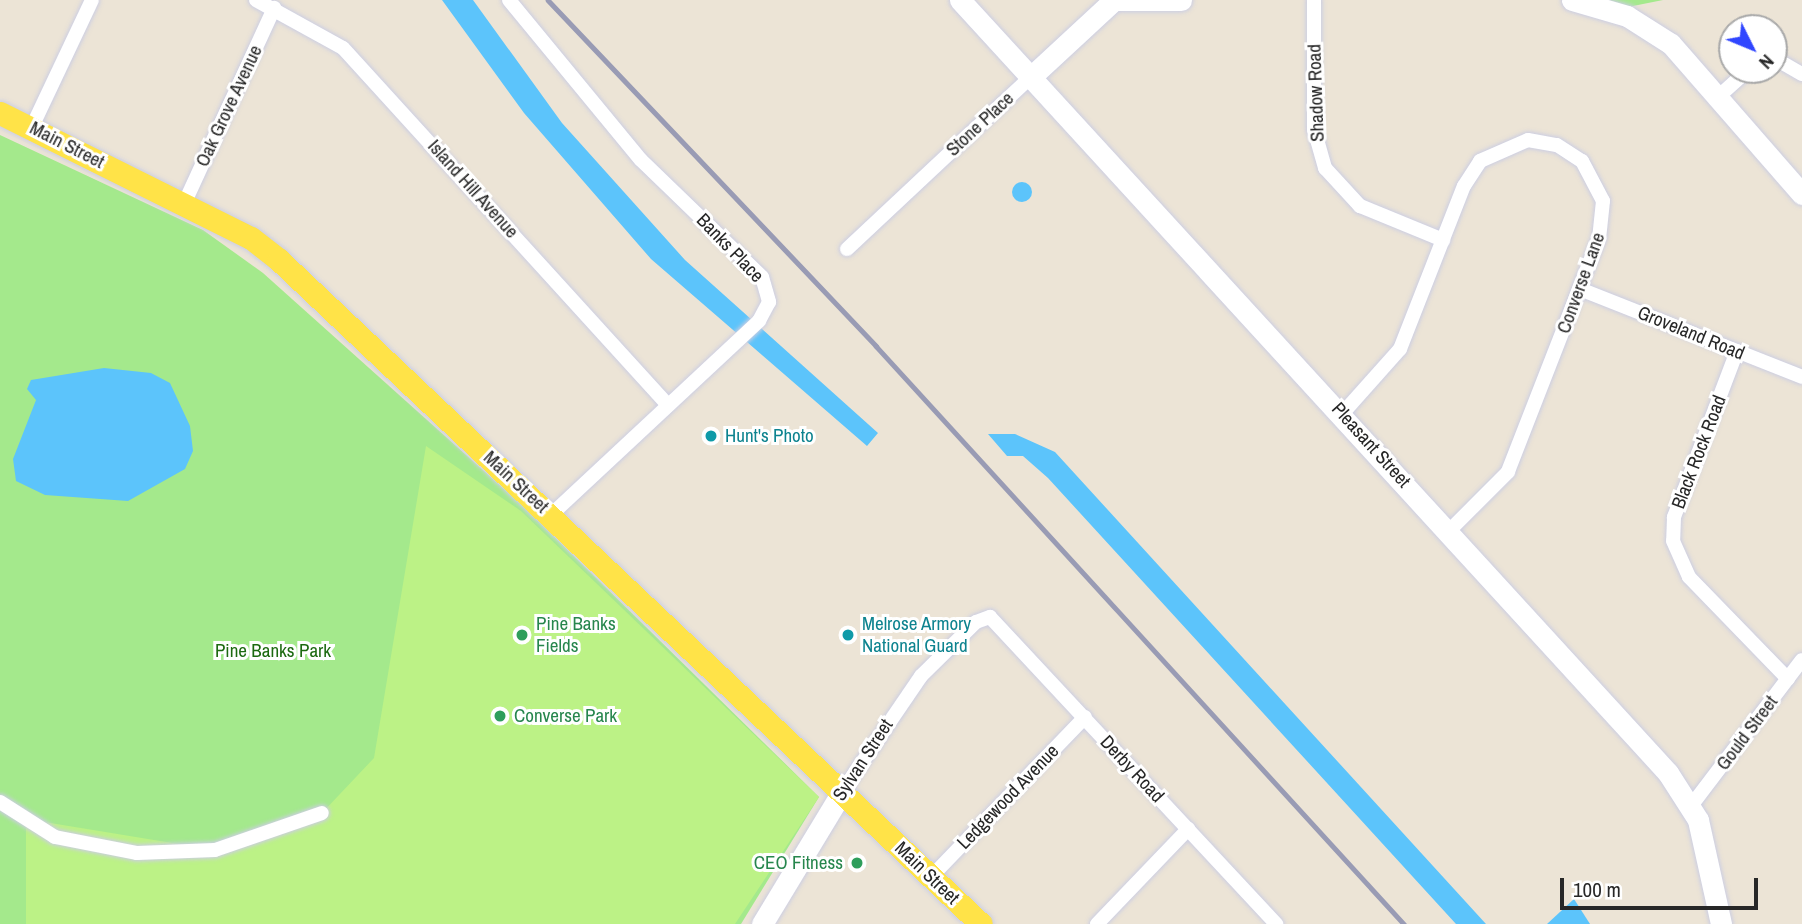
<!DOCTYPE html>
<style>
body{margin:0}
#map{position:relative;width:1802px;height:924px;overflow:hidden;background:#ece4d6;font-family:"Archivo Narrow",sans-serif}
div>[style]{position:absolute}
.green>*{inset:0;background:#a4e98c}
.pitch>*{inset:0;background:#bcf286}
.water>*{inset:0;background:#5cc4fb}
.round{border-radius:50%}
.roads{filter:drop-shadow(0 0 2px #cccee2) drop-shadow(0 0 2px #cccee2)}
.street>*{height:14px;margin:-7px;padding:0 7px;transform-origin:7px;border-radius:7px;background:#fff}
.secondary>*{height:21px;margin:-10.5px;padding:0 10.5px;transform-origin:10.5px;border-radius:10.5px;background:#fff}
.primary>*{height:23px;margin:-11.5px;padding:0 11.5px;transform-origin:11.5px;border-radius:11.5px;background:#ffe348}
.rail>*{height:4.5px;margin:-2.25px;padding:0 2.25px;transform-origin:2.25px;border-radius:2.25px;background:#999bb4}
.dots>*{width:19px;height:19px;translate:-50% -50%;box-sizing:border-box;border:4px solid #fff;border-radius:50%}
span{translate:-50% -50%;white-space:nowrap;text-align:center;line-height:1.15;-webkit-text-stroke:6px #fff;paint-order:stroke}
.street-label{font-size:19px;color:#272727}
.culture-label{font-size:19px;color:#0d838f}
.left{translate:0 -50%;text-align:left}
.leisure-label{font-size:19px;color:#27864d}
.right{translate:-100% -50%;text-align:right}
.park-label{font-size:19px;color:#1d6a11}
.north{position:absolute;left:1718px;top:14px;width:70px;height:70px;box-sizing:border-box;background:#fff;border:2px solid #a9a9a9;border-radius:50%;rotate:133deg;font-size:19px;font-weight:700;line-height:28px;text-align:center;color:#272727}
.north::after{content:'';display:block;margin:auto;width:24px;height:32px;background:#3046ff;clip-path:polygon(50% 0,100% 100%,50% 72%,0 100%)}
.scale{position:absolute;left:1560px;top:878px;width:198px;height:32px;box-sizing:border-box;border:4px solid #272727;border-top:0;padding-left:9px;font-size:21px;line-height:24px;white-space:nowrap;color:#272727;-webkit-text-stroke:5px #fff;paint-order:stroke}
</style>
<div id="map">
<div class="green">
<div style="clip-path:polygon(1609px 0,1663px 0,1628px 7px)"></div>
<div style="clip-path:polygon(0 135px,203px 230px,263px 273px,522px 505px,819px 797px,741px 924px,0 924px)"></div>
</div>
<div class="pitch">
<div style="clip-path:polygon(426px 446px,521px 511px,819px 797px,735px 924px,26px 924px,26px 819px,215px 850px,322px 813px,374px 758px)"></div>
</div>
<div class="water">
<div style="clip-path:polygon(442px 0,473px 0,562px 123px,685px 260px,878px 433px,867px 446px,651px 259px,524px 113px)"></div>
<div class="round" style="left:1012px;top:182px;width:20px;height:20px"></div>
<div style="clip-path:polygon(104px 368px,151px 373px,170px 383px,190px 426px,193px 451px,185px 469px,128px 501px,45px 495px,16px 481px,13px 459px,36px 400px,27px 389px,31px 380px)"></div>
<div style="clip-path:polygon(988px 434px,1015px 434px,1055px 452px,1486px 924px,1456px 924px,1048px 478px,1023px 456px,1007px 456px)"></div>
<div style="clip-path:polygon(1574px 899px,1590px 924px,1547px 924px)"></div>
</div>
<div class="roads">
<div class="street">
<div style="left:256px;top:0;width:99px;rotate:28.9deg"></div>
<div style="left:343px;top:48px;width:483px;rotate:47.7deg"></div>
<div style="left:509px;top:0;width:207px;rotate:50.5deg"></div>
<div style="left:641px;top:160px;width:168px;rotate:44deg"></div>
<div style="left:762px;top:277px;width:26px;rotate:74deg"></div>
<div style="left:769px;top:302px;width:21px;rotate:118deg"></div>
<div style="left:759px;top:321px;width:284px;rotate:137deg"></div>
<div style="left:1314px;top:0;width:129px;rotate:90deg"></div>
<div style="left:1314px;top:129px;width:41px;rotate:74.2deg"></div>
<div style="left:1325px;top:168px;width:52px;rotate:47.4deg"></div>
<div style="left:1360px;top:206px;width:90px;rotate:22.3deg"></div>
<div style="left:1774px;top:58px;width:32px;rotate:30deg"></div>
<div style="left:1718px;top:97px;width:40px;rotate:-42deg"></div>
<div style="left:32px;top:127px;width:140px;rotate:-64.7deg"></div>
<div style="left:184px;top:204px;width:216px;rotate:-65.3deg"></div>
<div style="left:847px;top:249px;width:255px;rotate:-43.1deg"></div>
<div style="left:1580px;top:289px;width:239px;rotate:21.6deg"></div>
<div style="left:1737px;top:351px;width:178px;rotate:110.8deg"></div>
<div style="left:1674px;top:517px;width:24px;rotate:92deg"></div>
<div style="left:1673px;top:541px;width:39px;rotate:66deg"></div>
<div style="left:1689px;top:577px;width:142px;rotate:45.9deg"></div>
<div style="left:1342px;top:414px;width:87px;rotate:-48.3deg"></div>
<div style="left:1400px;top:349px;width:175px;rotate:-68.6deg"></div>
<div style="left:1464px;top:186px;width:30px;rotate:-57deg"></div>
<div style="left:1480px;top:161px;width:52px;rotate:-23.6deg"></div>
<div style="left:1528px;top:140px;width:29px;rotate:10deg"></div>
<div style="left:1557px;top:145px;width:30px;rotate:33deg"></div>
<div style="left:1582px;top:161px;width:45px;rotate:62.3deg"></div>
<div style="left:1603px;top:201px;width:37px;rotate:96deg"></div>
<div style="left:1599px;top:238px;width:251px;rotate:111.3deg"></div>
<div style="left:1508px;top:472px;width:83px;rotate:135deg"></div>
<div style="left:842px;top:792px;width:140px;rotate:-55.7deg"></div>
<div style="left:921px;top:676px;width:77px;rotate:-44.5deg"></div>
<div style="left:976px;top:622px;width:15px;rotate:-20deg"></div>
<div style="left:990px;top:617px;width:420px;rotate:47deg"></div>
<div style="left:0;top:802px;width:65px;rotate:32.5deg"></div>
<div style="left:55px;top:837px;width:84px;rotate:11deg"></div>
<div style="left:137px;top:853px;width:78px;rotate:-2.2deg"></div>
<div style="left:215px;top:850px;width:113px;rotate:-19.1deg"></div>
<div style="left:1691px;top:806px;width:183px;rotate:-52.8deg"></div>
<div style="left:931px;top:877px;width:222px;rotate:-46.1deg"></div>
<div style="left:1097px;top:924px;width:132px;rotate:-46.2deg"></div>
</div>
<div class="secondary">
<div style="left:960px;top:0;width:1048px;rotate:47.51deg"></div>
<div style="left:1668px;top:773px;width:56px;rotate:57.4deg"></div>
<div style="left:1698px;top:820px;width:107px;rotate:77.5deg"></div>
<div style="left:1113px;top:0;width:68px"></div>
<div style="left:1572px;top:0;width:57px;rotate:16.2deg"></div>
<div style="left:1627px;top:16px;width:52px;rotate:32.5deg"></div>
<div style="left:1671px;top:44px;width:199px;rotate:48.9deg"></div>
<div style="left:1033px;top:75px;width:110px;rotate:-42.8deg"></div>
<div style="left:762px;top:924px;width:154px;rotate:-58.8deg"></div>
</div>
<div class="primary">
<div style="left:0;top:113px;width:280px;rotate:26.5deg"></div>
<div style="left:251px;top:238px;width:36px;rotate:38deg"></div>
<div style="left:279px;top:260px;width:966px;rotate:43.41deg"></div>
</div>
</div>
<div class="rail">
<div style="left:548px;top:0;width:477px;rotate:46.5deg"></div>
<div style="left:876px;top:346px;width:783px;rotate:47.59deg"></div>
</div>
<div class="dots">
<div style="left:711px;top:436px;background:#0f9aa8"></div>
<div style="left:522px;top:635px;background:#2e9e5b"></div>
<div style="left:848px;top:635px;background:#0f9aa8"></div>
<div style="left:500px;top:716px;background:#2e9e5b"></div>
<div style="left:857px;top:863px;background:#2e9e5b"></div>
</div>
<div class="street-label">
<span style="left:1316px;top:93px;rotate:-92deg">Shadow Road</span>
<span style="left:229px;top:106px;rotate:-65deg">Oak Grove Avenue</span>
<span style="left:980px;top:124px;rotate:-43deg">Stone Place</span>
<span style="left:67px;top:145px;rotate:27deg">Main Street</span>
<span style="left:473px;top:189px;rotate:48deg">Island Hill Avenue</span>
<span style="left:730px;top:248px;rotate:46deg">Banks Place</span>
<span style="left:1581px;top:283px;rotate:-70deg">Converse Lane</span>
<span style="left:1691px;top:333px;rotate:22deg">Groveland Road</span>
<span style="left:1371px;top:445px;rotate:48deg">Pleasant Street</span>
<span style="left:1699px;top:452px;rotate:-69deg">Black Rock Road</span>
<span style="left:516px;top:482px;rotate:43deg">Main Street</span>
<span style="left:1747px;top:733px;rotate:-53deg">Gould Street</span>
<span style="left:863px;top:760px;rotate:-57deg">Sylvan Street</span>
<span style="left:1132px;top:769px;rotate:47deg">Derby Road</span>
<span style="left:1008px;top:797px;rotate:-46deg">Ledgewood Avenue</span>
<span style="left:927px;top:873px;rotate:44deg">Main Street</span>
</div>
<div class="culture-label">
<span class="left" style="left:725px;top:436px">Hunt's Photo</span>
<span class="left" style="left:862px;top:635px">Melrose Armory<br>National Guard</span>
</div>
<div class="leisure-label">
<span class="left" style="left:536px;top:635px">Pine Banks<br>Fields</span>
<span class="left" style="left:514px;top:716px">Converse Park</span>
<span class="right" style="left:843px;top:863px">CEO Fitness</span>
</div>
<div class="park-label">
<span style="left:273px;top:651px">Pine Banks Park</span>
</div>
<div class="north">N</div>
<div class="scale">100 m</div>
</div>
